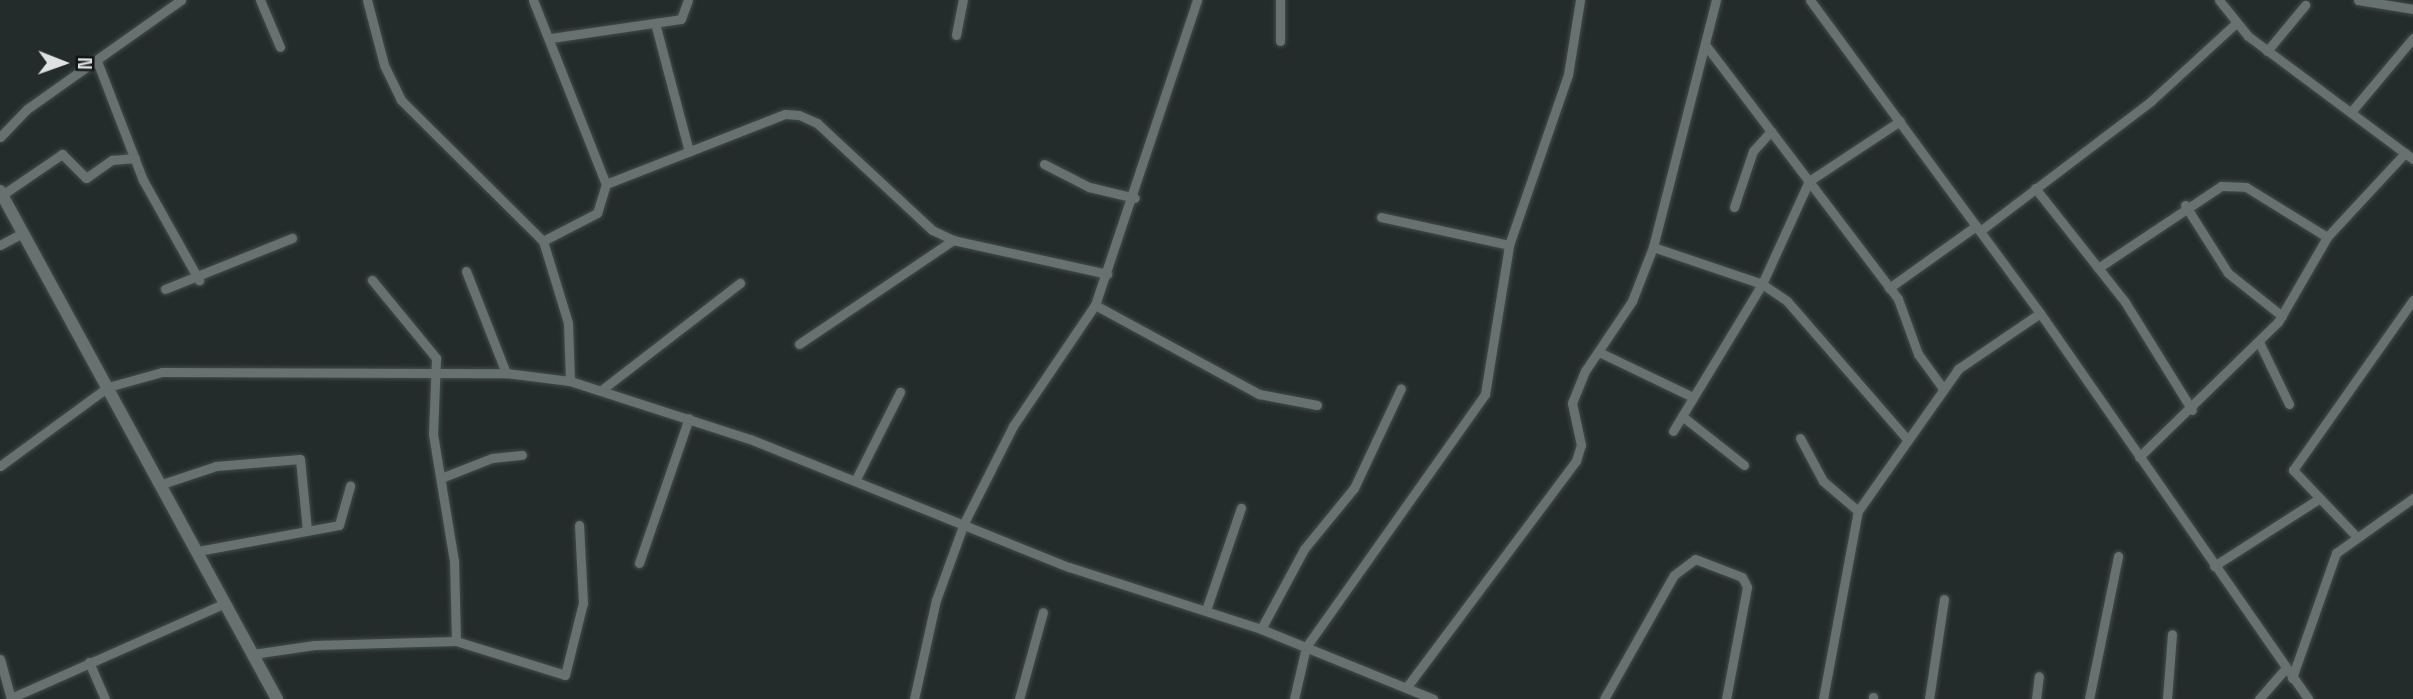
<!DOCTYPE html>
<style>
body{margin:0}
#map{position:relative;width:2413px;height:699px;overflow:hidden;background:#242c2b;font-family:"Space Grotesk",sans-serif}
div>[style]{position:absolute}
.roads{filter:drop-shadow(0 0 2px #434b49) drop-shadow(0 0 2px #434b49)}
.street>*{height:9px;margin:-4.5px;padding:0 4.5px;transform-origin:4.5px;border-radius:4.5px;background:#67716f}
.secondary>*{height:12px;margin:-6px;padding:0 6px;transform-origin:6px;border-radius:6px;background:#67716f}
span{translate:-50% -50%;white-space:nowrap;text-align:center;line-height:1.15;-webkit-text-stroke:6px #101413;paint-order:stroke}
.north{position:absolute;left:28px;top:28px;width:70px;height:70px;-webkit-text-stroke:5px #101413;paint-order:stroke;rotate:91deg;font-size:19px;font-weight:700;line-height:28px;text-align:center;color:#dee3e2}
.north::after{content:'';display:block;margin:auto;width:24px;height:32px;background:#dee3e2;clip-path:polygon(50% 0,100% 100%,50% 72%,0 100%)}
</style>
<div id="map">
<div class="roads">
<div class="street">
<div style="left:260px;top:0;width:51px;rotate:66.9deg"></div>
<div style="left:367px;top:0;width:67px;rotate:75.3deg"></div>
<div style="left:384px;top:65px;width:39px;rotate:64deg"></div>
<div style="left:401px;top:100px;width:200px;rotate:44.8deg"></div>
<div style="left:543px;top:241px;width:86px;rotate:73deg"></div>
<div style="left:568px;top:323px;width:58px;rotate:88deg"></div>
<div style="left:533px;top:0;width:198px;rotate:68.4deg"></div>
<div style="left:606px;top:184px;width:30px;rotate:107deg"></div>
<div style="left:597px;top:213px;width:61px;rotate:152.6deg"></div>
<div style="left:1280px;top:0;width:41px;rotate:90deg"></div>
<div style="left:1810px;top:0;width:388px;rotate:53.7deg"></div>
<div style="left:2040px;top:313px;width:470px;rotate:55.2deg"></div>
<div style="left:2219px;top:0;width:46px;rotate:51.1deg"></div>
<div style="left:2248px;top:36px;width:206px;rotate:36.7deg"></div>
<div style="left:2358px;top:0;width:56px;rotate:9.3deg"></div>
<div style="left:655px;top:23px;width:133px;rotate:75.2deg"></div>
<div style="left:956px;top:35px;width:36px;rotate:-79deg"></div>
<div style="left:551px;top:38px;width:131px;rotate:-8.3deg"></div>
<div style="left:681px;top:19px;width:20px;rotate:-70deg"></div>
<div style="left:1707px;top:47px;width:316px;rotate:52.8deg"></div>
<div style="left:1898px;top:299px;width:59px;rotate:70deg"></div>
<div style="left:1918px;top:354px;width:41px;rotate:54deg"></div>
<div style="left:2267px;top:51px;width:60px;rotate:-50.4deg"></div>
<div style="left:97px;top:61px;width:128px;rotate:68.9deg"></div>
<div style="left:143px;top:180px;width:115px;rotate:60.8deg"></div>
<div style="left:2351px;top:112px;width:97px;rotate:-50deg"></div>
<div style="left:0;top:137px;width:39px;rotate:-46deg"></div>
<div style="left:27px;top:109px;width:189px;rotate:-35.3deg"></div>
<div style="left:1044px;top:164px;width:51px;rotate:27.1deg"></div>
<div style="left:1089px;top:187px;width:47px;rotate:13.4deg"></div>
<div style="left:606px;top:184px;width:192px;rotate:-21.4deg"></div>
<div style="left:785px;top:114px;width:14px;rotate:4deg"></div>
<div style="left:799px;top:115px;width:20px;rotate:24deg"></div>
<div style="left:817px;top:123px;width:157px;rotate:42.9deg"></div>
<div style="left:932px;top:230px;width:23px;rotate:25deg"></div>
<div style="left:953px;top:240px;width:158px;rotate:12.4deg"></div>
<div style="left:2035px;top:188px;width:145px;rotate:51.7deg"></div>
<div style="left:2125px;top:302px;width:127px;rotate:58.2deg"></div>
<div style="left:2px;top:195px;width:73px;rotate:-34.3deg"></div>
<div style="left:62px;top:154px;width:34px;rotate:45deg"></div>
<div style="left:86px;top:178px;width:32px;rotate:-35deg"></div>
<div style="left:112px;top:160px;width:23px;rotate:-5deg"></div>
<div style="left:2185px;top:205px;width:80px;rotate:57.7deg"></div>
<div style="left:2228px;top:273px;width:69px;rotate:38.5deg"></div>
<div style="left:1734px;top:207px;width:59px;rotate:-71.3deg"></div>
<div style="left:1753px;top:151px;width:27px;rotate:-48deg"></div>
<div style="left:1381px;top:217px;width:131px;rotate:12.3deg"></div>
<div style="left:1980px;top:231px;width:215px;rotate:-37.2deg"></div>
<div style="left:2151px;top:101px;width:115px;rotate:-42.5deg"></div>
<div style="left:0;top:245px;width:26px;rotate:-28deg"></div>
<div style="left:1653px;top:247px;width:115px;rotate:18.7deg"></div>
<div style="left:1762px;top:284px;width:30px;rotate:34deg"></div>
<div style="left:1787px;top:301px;width:181px;rotate:49deg"></div>
<div style="left:2098px;top:268px;width:148px;rotate:-33.7deg"></div>
<div style="left:2221px;top:186px;width:25px;rotate:2deg"></div>
<div style="left:2246px;top:187px;width:95px;rotate:31.7deg"></div>
<div style="left:466px;top:271px;width:110px;rotate:68.6deg"></div>
<div style="left:1889px;top:288px;width:107px;rotate:-35.5deg"></div>
<div style="left:165px;top:289px;width:137px;rotate:-21.9deg"></div>
<div style="left:1095px;top:305px;width:187px;rotate:28.5deg"></div>
<div style="left:1259px;top:394px;width:59px;rotate:10.7deg"></div>
<div style="left:2259px;top:342px;width:69px;rotate:64.2deg"></div>
<div style="left:799px;top:344px;width:186px;rotate:-34deg"></div>
<div style="left:1601px;top:353px;width:102px;rotate:25.6deg"></div>
<div style="left:604px;top:388px;width:172px;rotate:-37.7deg"></div>
<div style="left:1682px;top:416px;width:79px;rotate:38.3deg"></div>
<div style="left:1673px;top:431px;width:172px;rotate:-58.8deg"></div>
<div style="left:1762px;top:284px;width:113px;rotate:-65.5deg"></div>
<div style="left:1809px;top:181px;width:109px;rotate:-33.4deg"></div>
<div style="left:1800px;top:438px;width:49px;rotate:61.9deg"></div>
<div style="left:1823px;top:481px;width:46px;rotate:40.6deg"></div>
<div style="left:2139px;top:457px;width:194px;rotate:-44.2deg"></div>
<div style="left:2278px;top:322px;width:98px;rotate:-60deg"></div>
<div style="left:2327px;top:237px;width:115px;rotate:-47.1deg"></div>
<div style="left:0;top:466px;width:134px;rotate:-36.2deg"></div>
<div style="left:108px;top:387px;width:56px;rotate:-15.5deg"></div>
<div style="left:162px;top:372px;width:344px;rotate:0.2deg"></div>
<div style="left:506px;top:373px;width:64px;rotate:7.1deg"></div>
<div style="left:570px;top:381px;width:189px;rotate:17.9deg"></div>
<div style="left:750px;top:439px;width:344px;rotate:21.9deg"></div>
<div style="left:1069px;top:567px;width:202px;rotate:17.9deg"></div>
<div style="left:1261px;top:629px;width:186px;rotate:22.1deg"></div>
<div style="left:441px;top:478px;width:55px;rotate:-21.4deg"></div>
<div style="left:492px;top:458px;width:30px;rotate:-6deg"></div>
<div style="left:855px;top:481px;width:100px;rotate:-63.2deg"></div>
<div style="left:162px;top:484px;width:57px;rotate:-18.4deg"></div>
<div style="left:216px;top:466px;width:84px;rotate:-4.8deg"></div>
<div style="left:300px;top:459px;width:72px;rotate:84.4deg"></div>
<div style="left:2355px;top:535px;width:90px;rotate:-133.6deg"></div>
<div style="left:2293px;top:470px;width:208px;rotate:-54.8deg"></div>
<div style="left:198px;top:551px;width:143px;rotate:-10.4deg"></div>
<div style="left:339px;top:525px;width:41px;rotate:-74.2deg"></div>
<div style="left:639px;top:563px;width:153px;rotate:-71deg"></div>
<div style="left:2214px;top:566px;width:122px;rotate:-32.7deg"></div>
<div style="left:1206px;top:610px;width:108px;rotate:-71.1deg"></div>
<div style="left:1261px;top:629px;width:91px;rotate:-61.7deg"></div>
<div style="left:1304px;top:549px;width:79px;rotate:-50.7deg"></div>
<div style="left:1354px;top:488px;width:110px;rotate:-64.8deg"></div>
<div style="left:456px;top:641px;width:114px;rotate:17.3deg"></div>
<div style="left:565px;top:675px;width:74px;rotate:-76deg"></div>
<div style="left:583px;top:603px;width:78px;rotate:-92.9deg"></div>
<div style="left:253px;top:654px;width:62px;rotate:-8.4deg"></div>
<div style="left:314px;top:645px;width:142px;rotate:-1.6deg"></div>
<div style="left:456px;top:641px;width:80px;rotate:-91.4deg"></div>
<div style="left:454px;top:561px;width:129px;rotate:-99.4deg"></div>
<div style="left:433px;top:434px;width:76px;rotate:-87.7deg"></div>
<div style="left:436px;top:358px;width:101px;rotate:-129.4deg"></div>
<div style="left:0;top:659px;width:41px;rotate:74.6deg"></div>
<div style="left:89px;top:662px;width:40px;rotate:66.6deg"></div>
<div style="left:2292px;top:678px;width:133px;rotate:-70.6deg"></div>
<div style="left:2336px;top:553px;width:95px;rotate:-35.5deg"></div>
<div style="left:1406px;top:688px;width:284px;rotate:-53.2deg"></div>
<div style="left:1576px;top:461px;width:17px;rotate:-73deg"></div>
<div style="left:1581px;top:445px;width:43px;rotate:-102.1deg"></div>
<div style="left:1572px;top:403px;width:35px;rotate:-68deg"></div>
<div style="left:1585px;top:371px;width:84px;rotate:-56.1deg"></div>
<div style="left:1632px;top:301px;width:58px;rotate:-68.7deg"></div>
<div style="left:1653px;top:247px;width:255px;rotate:-75.7deg"></div>
<div style="left:11px;top:698px;width:234px;rotate:-23.9deg"></div>
<div style="left:914px;top:699px;width:101px;rotate:-77.5deg"></div>
<div style="left:936px;top:600px;width:82px;rotate:-70deg"></div>
<div style="left:964px;top:523px;width:109px;rotate:-63.2deg"></div>
<div style="left:1013px;top:426px;width:146px;rotate:-55.9deg"></div>
<div style="left:1095px;top:305px;width:322px;rotate:-71.5deg"></div>
<div style="left:1019px;top:699px;width:90px;rotate:-74.6deg"></div>
<div style="left:1294px;top:699px;width:53px;rotate:-77deg"></div>
<div style="left:1306px;top:647px;width:310px;rotate:-54.7deg"></div>
<div style="left:1485px;top:394px;width:151px;rotate:-80.8deg"></div>
<div style="left:1509px;top:245px;width:180px;rotate:-70.9deg"></div>
<div style="left:1568px;top:75px;width:76px;rotate:-80.9deg"></div>
<div style="left:1604px;top:699px;width:142px;rotate:-60.6deg"></div>
<div style="left:1674px;top:575px;width:26px;rotate:-37deg"></div>
<div style="left:1695px;top:559px;width:50px;rotate:21deg"></div>
<div style="left:1742px;top:577px;width:11px;rotate:63deg"></div>
<div style="left:1747px;top:587px;width:114px;rotate:100.6deg"></div>
<div style="left:1823px;top:699px;width:191px;rotate:-79.5deg"></div>
<div style="left:1858px;top:511px;width:174px;rotate:-54.8deg"></div>
<div style="left:1958px;top:369px;width:99px;rotate:-34.3deg"></div>
<div style="left:1873px;top:699px;width:2px;rotate:-90deg"></div>
<div style="left:1929px;top:699px;width:101px;rotate:-81.5deg"></div>
<div style="left:2036px;top:699px;width:23px;rotate:-83deg"></div>
<div style="left:2089px;top:699px;width:146px;rotate:-78.5deg"></div>
<div style="left:2167px;top:699px;width:65px;rotate:-85.6deg"></div>
<div style="left:2259px;top:699px;width:40px;rotate:-49deg"></div>
</div>
<div class="secondary">
<div style="left:0;top:191px;width:579px;rotate:61.4deg"></div>
</div>
</div>
<div class="north">N</div>
</div>
